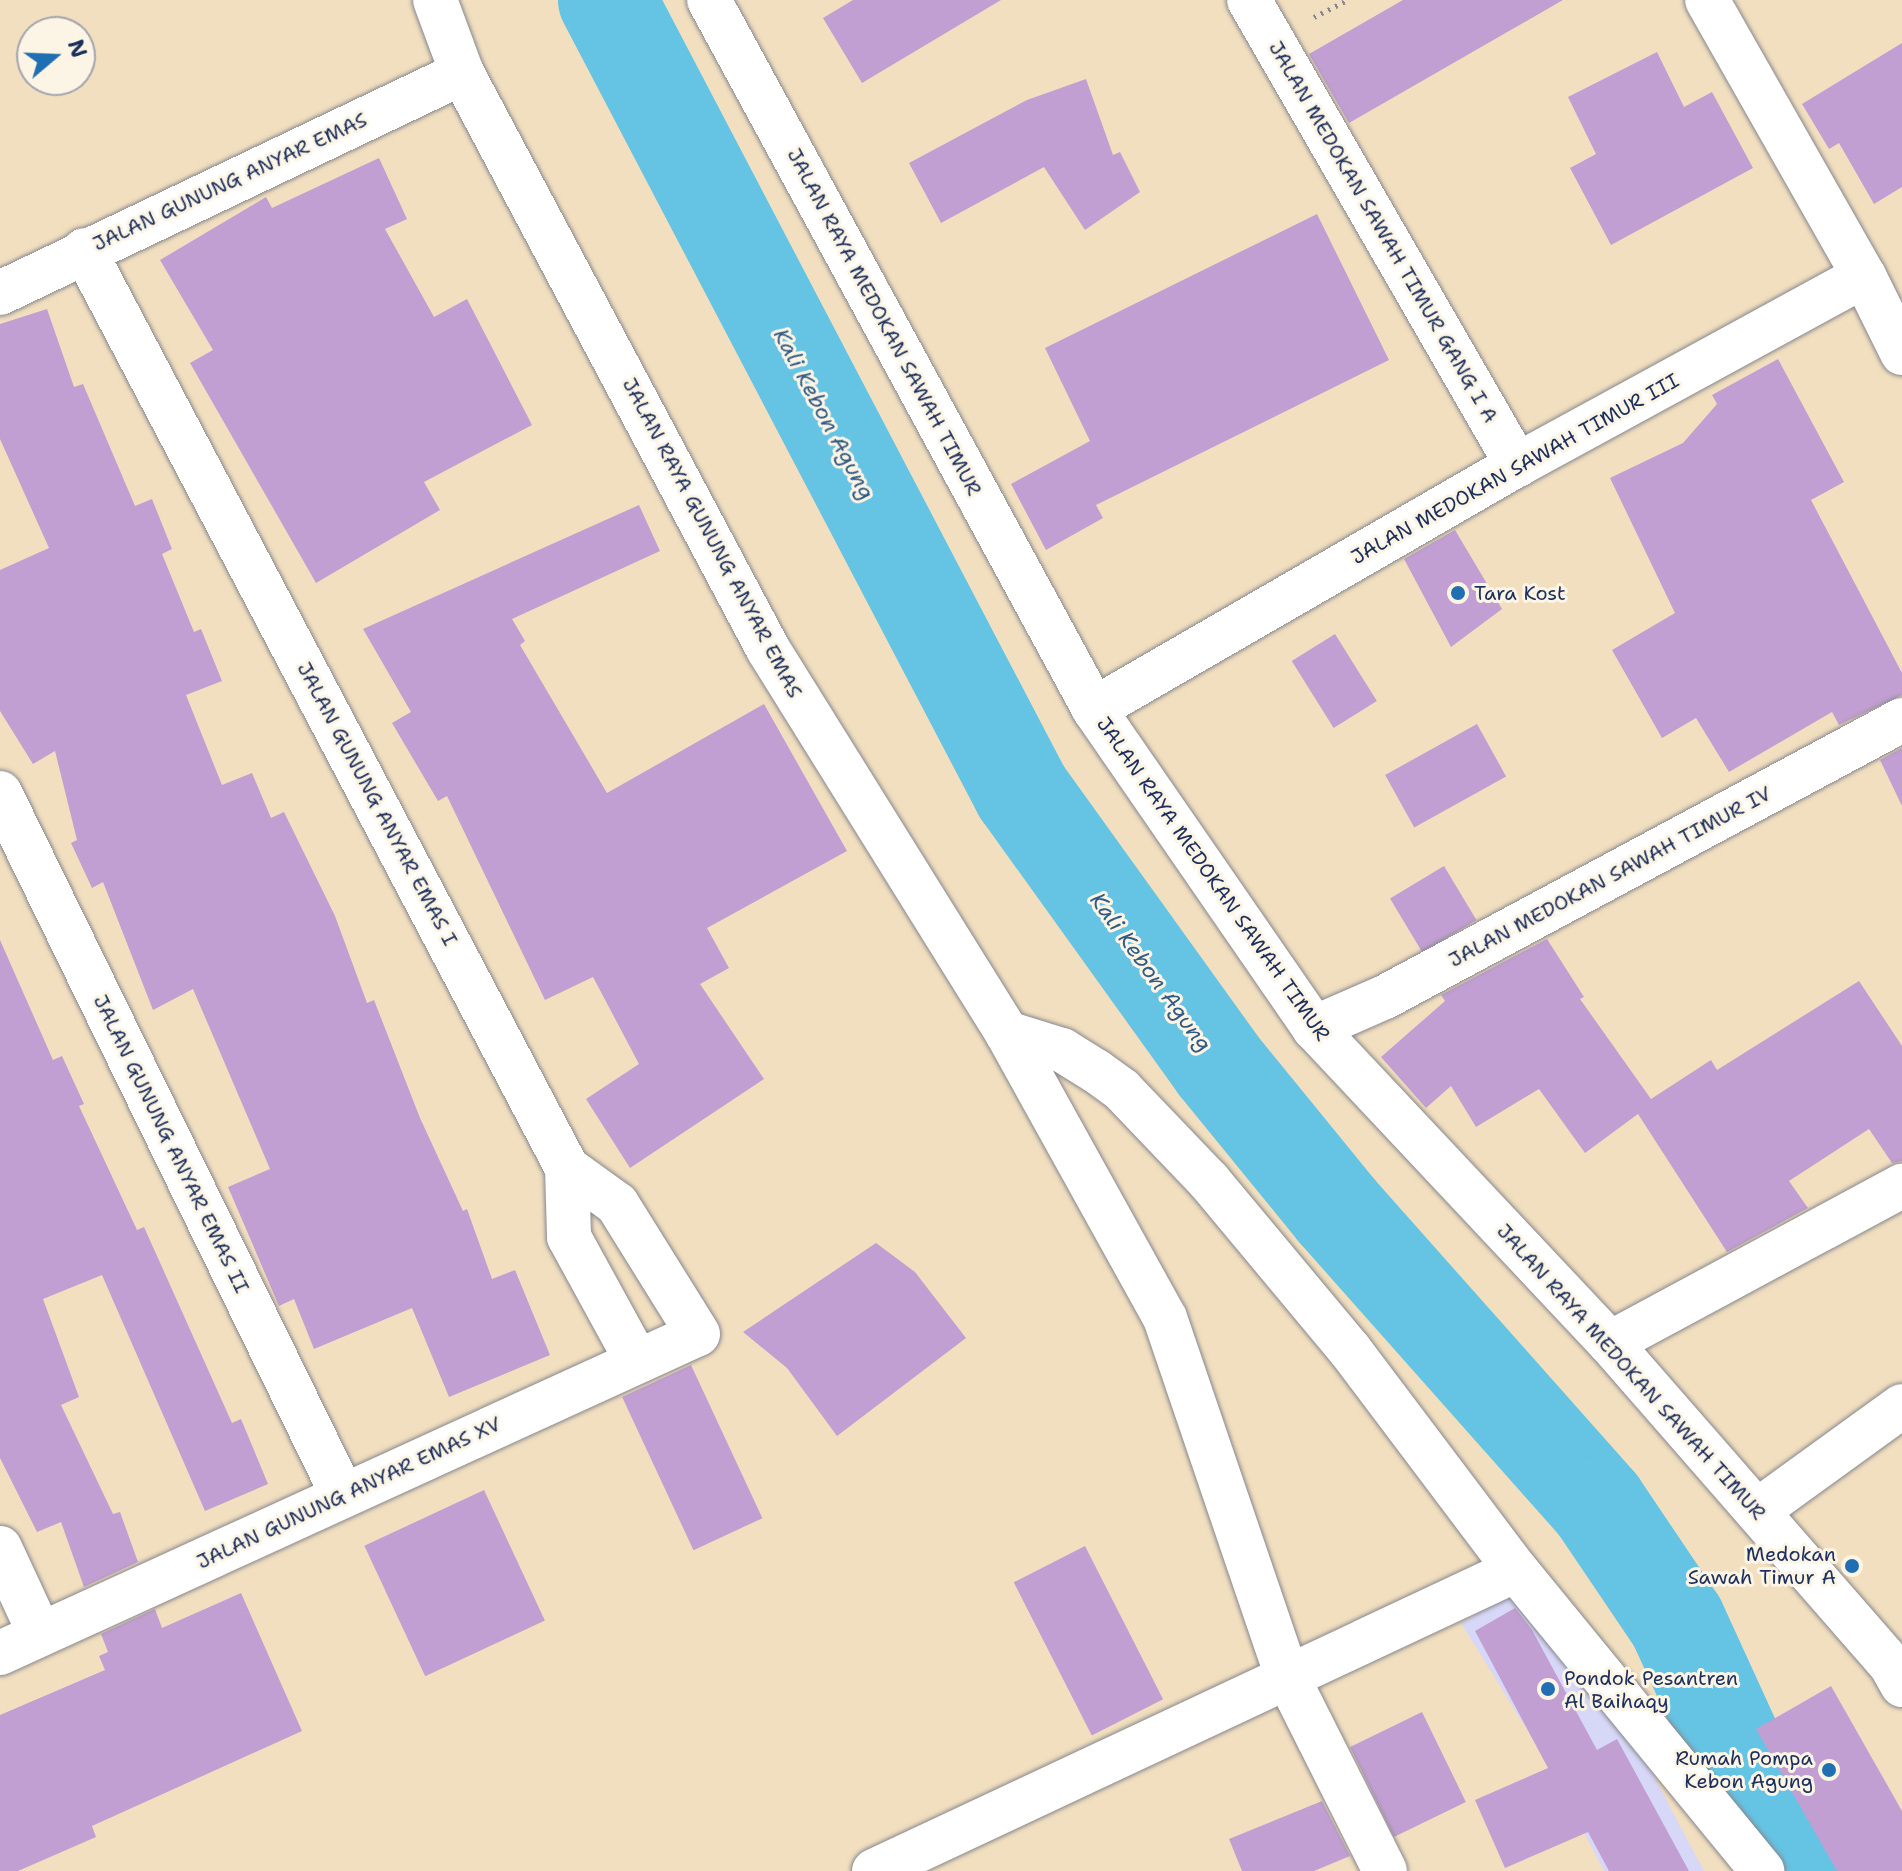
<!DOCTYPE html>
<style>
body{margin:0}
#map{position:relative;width:1902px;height:1871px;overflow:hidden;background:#f2dfbf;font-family:"Shantell Sans",sans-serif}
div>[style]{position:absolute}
.built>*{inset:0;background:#d7d7f8}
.river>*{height:98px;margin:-49px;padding:0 49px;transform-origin:49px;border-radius:49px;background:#65c3e3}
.building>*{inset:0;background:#c29fd2;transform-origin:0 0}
.path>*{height:5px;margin-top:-2.5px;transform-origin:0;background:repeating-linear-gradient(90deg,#86878e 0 2px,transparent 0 8px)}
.roads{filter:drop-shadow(0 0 2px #86878e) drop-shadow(0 0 2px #86878e)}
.minor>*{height:44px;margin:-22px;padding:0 22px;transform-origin:22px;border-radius:22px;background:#fff}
.dots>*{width:22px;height:22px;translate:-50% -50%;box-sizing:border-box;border:4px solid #fcf5e5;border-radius:50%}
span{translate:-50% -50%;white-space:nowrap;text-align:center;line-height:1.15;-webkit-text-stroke:6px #fcf5e5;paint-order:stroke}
.street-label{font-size:20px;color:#1b2f5e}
.poi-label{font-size:20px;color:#1b2f5e}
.left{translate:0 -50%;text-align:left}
.right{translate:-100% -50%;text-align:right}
.water-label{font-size:22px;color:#315b86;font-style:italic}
.north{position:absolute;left:16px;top:16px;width:80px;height:80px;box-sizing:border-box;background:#fcf5e5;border:2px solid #a2a6af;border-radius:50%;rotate:71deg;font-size:22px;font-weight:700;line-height:32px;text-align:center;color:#1b2f5e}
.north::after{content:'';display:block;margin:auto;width:28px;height:36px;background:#1f6fb2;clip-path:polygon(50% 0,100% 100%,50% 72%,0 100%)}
</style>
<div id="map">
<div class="built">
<div style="clip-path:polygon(1524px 1588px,1642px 1754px,1704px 1871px,1604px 1871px,1550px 1767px,1461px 1623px)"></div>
</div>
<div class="river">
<div style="left:607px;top:0;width:894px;rotate:62.35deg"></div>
<div style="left:1022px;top:792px;width:336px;rotate:54.3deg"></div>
<div style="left:1218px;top:1065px;width:188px;rotate:50.8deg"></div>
<div style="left:1337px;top:1211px;width:393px;rotate:48.4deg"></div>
<div style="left:1598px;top:1505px;width:141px;rotate:56deg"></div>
<div style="left:1677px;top:1622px;width:154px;rotate:65.4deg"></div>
<div style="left:1741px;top:1762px;width:124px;rotate:61.2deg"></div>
</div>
<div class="building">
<div style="clip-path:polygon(853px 0,1001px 0,862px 83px,823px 18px)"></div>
<div style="clip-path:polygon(1403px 0,1563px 0,1349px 123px,1309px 54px)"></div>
<div style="clip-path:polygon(1902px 43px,1902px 187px,1874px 204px,1839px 143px,1829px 149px,1802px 104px)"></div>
<div style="clip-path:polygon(1657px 52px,1684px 107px,1712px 92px,1753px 168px,1611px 245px,1570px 168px,1596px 154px,1568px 97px)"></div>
<div style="clip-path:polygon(1086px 79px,1113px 155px,1120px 152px,1140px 192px,1085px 230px,1044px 167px,941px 223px,909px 163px,1027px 100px)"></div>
<div style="clip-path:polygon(379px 158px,407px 219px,385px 229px,434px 317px,467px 299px,532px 425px,424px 482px,440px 510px,316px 583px,190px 363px,213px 350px,160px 260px,266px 197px,272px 208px)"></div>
<div style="clip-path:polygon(1317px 214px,1389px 360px,1096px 505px,1103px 518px,1046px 550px,1011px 484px,1090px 441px,1045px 348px)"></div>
<div style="clip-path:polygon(47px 309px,74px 387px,83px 384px,135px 506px,152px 499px,172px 549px,162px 554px,194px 632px,201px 629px,222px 681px,186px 695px,222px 785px,252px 773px,271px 818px,284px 812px,335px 916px,367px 1003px,374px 1000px,420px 1118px,463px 1211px,467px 1209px,492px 1279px,515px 1270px,550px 1355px,449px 1397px,412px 1308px,314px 1349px,294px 1299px,279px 1306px,228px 1187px,270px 1169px,193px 989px,153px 1010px,103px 882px,92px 888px,71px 843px,77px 840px,55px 751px,33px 764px,0 711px,0 570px,49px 548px,0 439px,0 324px)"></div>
<div style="clip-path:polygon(1778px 359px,1844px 482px,1811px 500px,1902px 673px,1902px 695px,1839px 725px,1832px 712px,1729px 772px,1696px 718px,1662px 738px,1612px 650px,1675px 613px,1610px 478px,1683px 443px,1717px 404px,1712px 395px)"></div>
<div style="clip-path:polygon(639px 505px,660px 551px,512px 619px,525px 641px,520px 645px,607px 793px,764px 704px,847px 851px,707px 928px,729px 968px,700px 984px,764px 1079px,630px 1168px,586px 1099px,639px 1064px,593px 977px,545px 1000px,447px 796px,438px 801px,392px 723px,411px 712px,363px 629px)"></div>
<div style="clip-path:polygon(1455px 530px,1502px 609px,1451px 647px,1404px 559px)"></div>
<div style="left:1335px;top:634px;width:79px;height:51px;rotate:58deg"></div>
<div style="left:1477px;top:724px;width:60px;height:105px;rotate:61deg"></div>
<div style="clip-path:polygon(1902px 748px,1902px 806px,1880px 760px)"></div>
<div style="left:1444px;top:866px;width:63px;height:63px;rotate:59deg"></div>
<div style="clip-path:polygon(1547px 939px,1584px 997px,1580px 999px,1651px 1099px,1711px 1060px,1717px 1070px,1859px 981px,1902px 1046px,1902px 1161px,1892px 1163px,1869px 1129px,1789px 1181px,1808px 1208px,1727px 1252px,1638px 1114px,1585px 1153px,1539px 1089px,1476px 1127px,1451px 1086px,1426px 1108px,1381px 1057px,1445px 1001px,1441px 995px)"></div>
<div style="clip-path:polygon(0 940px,53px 1060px,62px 1056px,84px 1104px,79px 1106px,137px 1230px,144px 1227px,232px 1423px,241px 1419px,268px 1484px,205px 1511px,102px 1275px,43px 1299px,79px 1397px,61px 1405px,113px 1514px,120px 1512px,138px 1562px,84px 1587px,61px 1522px,37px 1532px,0 1458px)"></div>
<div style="clip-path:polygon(876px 1243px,915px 1272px,966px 1338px,837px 1436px,787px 1368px,743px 1332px)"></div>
<div style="left:691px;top:1365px;width:169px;height:76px;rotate:65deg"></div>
<div style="left:484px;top:1490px;width:144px;height:132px;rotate:65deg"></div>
<div style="left:1085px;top:1546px;width:172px;height:80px;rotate:63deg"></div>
<div style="clip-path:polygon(241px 1593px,302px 1731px,92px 1826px,96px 1837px,18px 1871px,0 1871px,0 1715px,105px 1670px,99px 1656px,108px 1652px,101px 1634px,155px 1609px,162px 1628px)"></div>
<div style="clip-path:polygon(1515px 1608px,1532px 1630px,1597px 1750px,1617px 1739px,1689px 1871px,1609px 1871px,1588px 1832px,1505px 1868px,1475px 1800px,1548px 1768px,1475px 1631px)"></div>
<div style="clip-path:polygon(1831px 1686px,1902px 1811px,1902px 1871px,1837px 1871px,1756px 1729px)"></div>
<div style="left:1422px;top:1712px;width:100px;height:80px;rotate:64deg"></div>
<div style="clip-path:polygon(1322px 1801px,1350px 1856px,1314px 1871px,1242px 1871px,1229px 1839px)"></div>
</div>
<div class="path">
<div style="left:1314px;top:17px;width:37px;rotate:-27deg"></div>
</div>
<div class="roads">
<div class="minor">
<div style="left:435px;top:0;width:78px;rotate:69.7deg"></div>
<div style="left:462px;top:73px;width:652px;rotate:62.02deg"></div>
<div style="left:768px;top:649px;width:452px;rotate:58.1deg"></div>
<div style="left:1007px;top:1033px;width:326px;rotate:61deg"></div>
<div style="left:1165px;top:1318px;width:378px;rotate:71.2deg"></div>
<div style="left:1287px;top:1676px;width:218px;rotate:63.3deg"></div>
<div style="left:709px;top:0;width:807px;rotate:61.5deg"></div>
<div style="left:1094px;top:709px;width:388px;rotate:55.4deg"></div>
<div style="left:1314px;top:1028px;width:432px;rotate:46.8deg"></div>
<div style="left:1610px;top:1343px;width:427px;rotate:48.9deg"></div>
<div style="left:1891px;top:1665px;width:23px;rotate:61deg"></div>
<div style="left:1249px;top:0;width:537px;rotate:60.04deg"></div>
<div style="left:1707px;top:0;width:318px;rotate:60.4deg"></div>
<div style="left:0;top:293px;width:512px;rotate:-25.46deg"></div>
<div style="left:1094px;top:709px;width:488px;rotate:-30deg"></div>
<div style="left:1517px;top:465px;width:395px;rotate:-28.6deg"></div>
<div style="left:1864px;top:276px;width:86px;rotate:63.7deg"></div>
<div style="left:0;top:793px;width:782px;rotate:63.99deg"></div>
<div style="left:1314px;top:1028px;width:77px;rotate:-23.6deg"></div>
<div style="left:1385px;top:997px;width:587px;rotate:-28.18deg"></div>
<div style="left:1007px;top:1033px;width:58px;rotate:17.2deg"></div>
<div style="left:1062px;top:1050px;width:40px;rotate:32deg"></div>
<div style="left:1096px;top:1071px;width:32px;rotate:36deg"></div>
<div style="left:1122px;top:1090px;width:126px;rotate:46.3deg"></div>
<div style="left:1209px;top:1181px;width:220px;rotate:50.2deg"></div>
<div style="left:1350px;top:1350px;width:276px;rotate:53deg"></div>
<div style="left:1516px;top:1570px;width:389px;rotate:50.7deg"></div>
<div style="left:567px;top:1168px;width:69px;rotate:88.3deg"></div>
<div style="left:569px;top:1237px;width:141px;rotate:61.3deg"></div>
<div style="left:1610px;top:1343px;width:332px;rotate:-28.3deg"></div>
<div style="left:1757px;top:1511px;width:179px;rotate:-35.9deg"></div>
<div style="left:0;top:1548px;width:95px;rotate:65.1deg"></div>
<div style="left:0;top:1653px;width:767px;rotate:-24.56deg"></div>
<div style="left:698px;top:1334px;width:153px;rotate:-121.9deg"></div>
<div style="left:617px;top:1204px;width:62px;rotate:-144.2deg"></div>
<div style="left:567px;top:1168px;width:1037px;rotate:-117.75deg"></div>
<div style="left:874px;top:1871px;width:709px;rotate:-25.12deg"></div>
</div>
</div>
<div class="dots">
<div style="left:1458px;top:593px;background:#1f6fb2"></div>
<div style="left:1852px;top:1566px;background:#1f6fb2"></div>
<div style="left:1548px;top:1689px;background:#1f6fb2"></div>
<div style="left:1829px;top:1770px;background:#1f6fb2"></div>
</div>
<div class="street-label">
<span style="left:230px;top:182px;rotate:-25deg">JALAN GUNUNG ANYAR EMAS</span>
<span style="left:1383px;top:232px;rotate:60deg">JALAN MEDOKAN SAWAH TIMUR GANG I A</span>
<span style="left:884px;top:322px;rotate:62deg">JALAN RAYA MEDOKAN SAWAH TIMUR</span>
<span style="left:1515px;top:469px;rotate:-29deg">JALAN MEDOKAN SAWAH TIMUR III</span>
<span style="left:712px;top:538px;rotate:62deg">JALAN RAYA GUNUNG ANYAR EMAS</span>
<span style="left:377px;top:804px;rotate:62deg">JALAN GUNUNG ANYAR EMAS I</span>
<span style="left:1610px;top:877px;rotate:-28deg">JALAN MEDOKAN SAWAH TIMUR IV</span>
<span style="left:1213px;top:879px;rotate:55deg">JALAN RAYA MEDOKAN SAWAH TIMUR</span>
<span style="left:171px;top:1144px;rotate:64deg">JALAN GUNUNG ANYAR EMAS II</span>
<span style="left:1631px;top:1372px;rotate:48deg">JALAN RAYA MEDOKAN SAWAH TIMUR</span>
<span style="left:349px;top:1493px;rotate:-25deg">JALAN GUNUNG ANYAR EMAS XV</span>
</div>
<div class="poi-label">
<span class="left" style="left:1474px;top:593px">Tara Kost</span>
<span class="right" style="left:1836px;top:1566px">Medokan<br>Sawah Timur A</span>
<span class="left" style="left:1564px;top:1690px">Pondok Pesantren<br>Al Baihaqy</span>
<span class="right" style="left:1813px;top:1770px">Rumah Pompa<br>Kebon Agung</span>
</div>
<div class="water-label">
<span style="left:824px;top:414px;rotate:62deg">Kali Kebon Agung</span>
<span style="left:1151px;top:972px;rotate:54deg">Kali Kebon Agung</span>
</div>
<div class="north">N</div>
</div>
